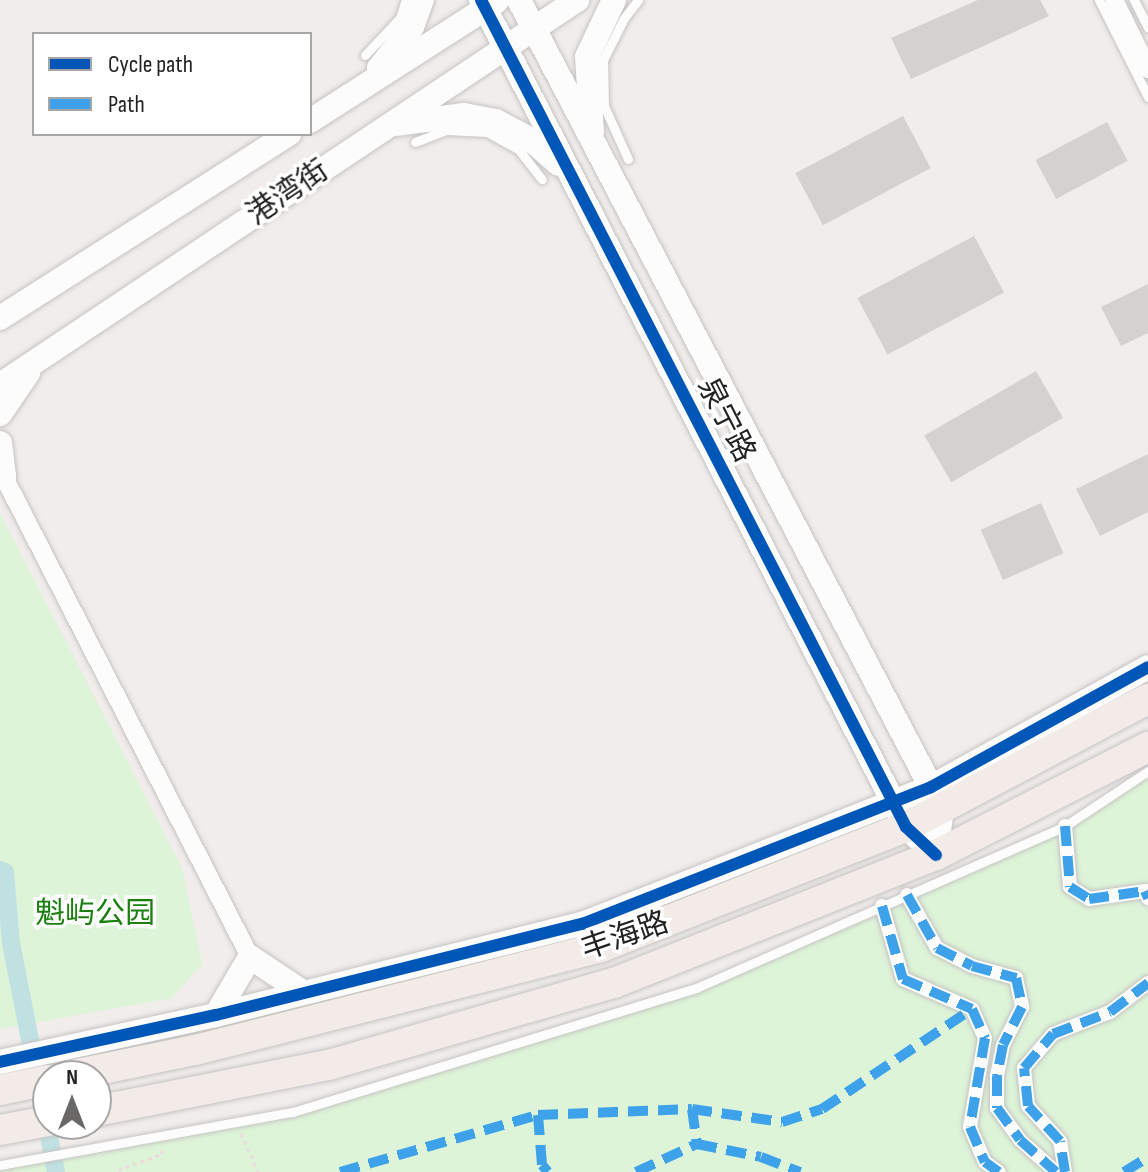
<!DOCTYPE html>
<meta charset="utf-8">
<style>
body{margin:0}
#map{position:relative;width:1148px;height:1172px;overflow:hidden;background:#f0edeb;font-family:"Sofia Sans Condensed","Noto Sans SC",sans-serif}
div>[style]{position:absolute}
.park>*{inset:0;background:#ddf4d8}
.canal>*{height:18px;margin:-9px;padding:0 9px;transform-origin:9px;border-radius:9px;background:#c0e1e2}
.building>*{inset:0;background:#d4d1d0;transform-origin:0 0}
.path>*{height:3px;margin-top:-1.5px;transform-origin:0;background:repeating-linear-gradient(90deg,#ecdbdd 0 4px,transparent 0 8px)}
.roads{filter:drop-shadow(0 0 2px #c6c4c3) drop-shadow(0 0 2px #c6c4c3)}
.service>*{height:9px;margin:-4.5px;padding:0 4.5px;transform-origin:4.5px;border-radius:4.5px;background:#fdfcfc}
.pedestrian>*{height:14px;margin:-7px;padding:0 7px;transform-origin:7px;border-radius:7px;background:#fdfcfc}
.minor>*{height:18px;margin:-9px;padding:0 9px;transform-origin:9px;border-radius:9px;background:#fdfcfc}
.tertiary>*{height:24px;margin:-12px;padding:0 12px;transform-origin:12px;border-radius:12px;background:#fdfcfc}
.primary>*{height:30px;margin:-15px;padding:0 15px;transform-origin:15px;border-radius:15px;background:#f2ebe7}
.quiet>*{height:10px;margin-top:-5px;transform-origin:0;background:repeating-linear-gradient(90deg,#3ea2ea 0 20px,transparent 0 30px)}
.cycleway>*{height:12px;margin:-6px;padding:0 6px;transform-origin:6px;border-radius:6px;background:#0057b8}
span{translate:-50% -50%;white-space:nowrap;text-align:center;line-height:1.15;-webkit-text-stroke:7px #fff;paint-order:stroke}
.street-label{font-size:30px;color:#222}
.park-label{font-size:30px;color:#1b810e}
.legend{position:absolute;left:32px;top:32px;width:280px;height:104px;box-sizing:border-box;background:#fff;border:2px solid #a7a7a7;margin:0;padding:10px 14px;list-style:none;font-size:24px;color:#222}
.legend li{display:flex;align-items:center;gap:16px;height:40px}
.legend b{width:40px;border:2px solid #a7a7a7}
.north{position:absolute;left:32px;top:1060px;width:80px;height:80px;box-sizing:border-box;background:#fff;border:2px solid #a7a7a7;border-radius:50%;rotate:0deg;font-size:22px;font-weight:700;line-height:32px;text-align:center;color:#222}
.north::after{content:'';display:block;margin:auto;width:28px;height:36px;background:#6a6968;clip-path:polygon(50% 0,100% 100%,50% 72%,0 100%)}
</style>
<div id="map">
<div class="park">
<div style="clip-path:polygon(0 513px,182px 868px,202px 964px,172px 998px,0 1029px)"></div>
<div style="clip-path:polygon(1148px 771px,1148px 1172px,0 1172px,0 1165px,293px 1112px,696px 988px,1065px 826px)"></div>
</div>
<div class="canal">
<div style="left:0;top:870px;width:5px;rotate:22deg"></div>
<div style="left:5px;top:872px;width:71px;rotate:85.2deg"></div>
<div style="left:11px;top:943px;width:233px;rotate:78.9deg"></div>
</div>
<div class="building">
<div style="clip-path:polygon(978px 0,1040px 0,1049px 16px,911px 79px,891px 38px)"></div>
<div style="left:903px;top:116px;width:59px;height:122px;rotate:62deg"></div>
<div style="left:1107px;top:122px;width:44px;height:81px;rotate:62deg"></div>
<div style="left:974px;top:236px;width:64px;height:132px;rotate:62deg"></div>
<div style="clip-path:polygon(1148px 284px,1148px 333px,1121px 346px,1101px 307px)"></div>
<div style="left:1036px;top:371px;width:54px;height:129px;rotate:60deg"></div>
<div style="clip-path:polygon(1148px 454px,1148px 512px,1100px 536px,1076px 489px)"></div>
<div style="left:1041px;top:503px;width:55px;height:66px;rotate:66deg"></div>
</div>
<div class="path">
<div style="left:241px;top:1133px;width:43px;rotate:66.4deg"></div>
<div style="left:118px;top:1170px;width:47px;rotate:-20deg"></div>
<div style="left:162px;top:1154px;width:5px;rotate:-101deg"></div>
</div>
<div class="roads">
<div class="service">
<div style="left:1099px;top:0;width:109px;rotate:63.2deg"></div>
<div style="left:1134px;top:0;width:31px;rotate:63deg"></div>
<div style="left:365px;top:55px;width:51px;rotate:-46.6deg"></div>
<div style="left:400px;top:18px;width:19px;rotate:-72deg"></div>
<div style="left:415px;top:142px;width:34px;rotate:-21deg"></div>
<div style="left:447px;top:130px;width:40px;rotate:2.9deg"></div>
<div style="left:487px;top:132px;width:37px;rotate:29deg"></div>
<div style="left:519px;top:150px;width:37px;rotate:52deg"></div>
<div style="left:628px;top:159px;width:58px;rotate:-114.4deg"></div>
<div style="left:604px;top:106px;width:46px;rotate:-91.2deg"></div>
<div style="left:603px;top:60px;width:47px;rotate:-63.4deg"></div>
<div style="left:624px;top:18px;width:23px;rotate:-52deg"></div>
<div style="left:0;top:1165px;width:298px;rotate:-10.3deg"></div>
<div style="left:293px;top:1112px;width:422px;rotate:-17.1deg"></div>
<div style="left:696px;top:988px;width:403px;rotate:-23.7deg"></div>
<div style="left:1065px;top:826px;width:100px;rotate:-33.5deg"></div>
</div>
<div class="pedestrian">
<div style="left:1065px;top:826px;width:61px;rotate:85.3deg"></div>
<div style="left:1070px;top:887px;width:22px;rotate:32deg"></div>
<div style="left:1089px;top:899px;width:57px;rotate:-8.1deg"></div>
<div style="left:1145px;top:891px;width:8px;rotate:67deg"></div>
<div style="left:907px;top:895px;width:61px;rotate:60.5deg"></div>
<div style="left:937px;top:948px;width:39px;rotate:27deg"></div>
<div style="left:972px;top:966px;width:46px;rotate:15.3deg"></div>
<div style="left:1016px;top:978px;width:30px;rotate:78deg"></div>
<div style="left:1022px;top:1007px;width:42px;rotate:116.6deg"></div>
<div style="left:1003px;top:1045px;width:32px;rotate:101deg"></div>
<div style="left:997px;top:1076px;width:32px;rotate:90deg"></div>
<div style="left:997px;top:1108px;width:39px;rotate:54deg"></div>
<div style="left:1020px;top:1140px;width:48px;rotate:41.6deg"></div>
<div style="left:882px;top:906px;width:76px;rotate:74deg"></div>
<div style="left:903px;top:979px;width:75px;rotate:23.5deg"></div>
<div style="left:972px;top:1009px;width:32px;rotate:66deg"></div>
<div style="left:985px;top:1038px;width:90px;rotate:99.6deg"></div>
<div style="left:970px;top:1127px;width:38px;rotate:67deg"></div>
<div style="left:985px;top:1162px;width:17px;rotate:36deg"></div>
<div style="left:1065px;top:1172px;width:31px;rotate:-99deg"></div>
<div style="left:1060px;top:1141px;width:47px;rotate:-132.4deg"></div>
<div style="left:1028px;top:1106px;width:38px;rotate:-96deg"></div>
<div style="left:1024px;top:1068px;width:45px;rotate:-49.5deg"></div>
<div style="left:1053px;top:1034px;width:61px;rotate:-21.1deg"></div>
<div style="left:1110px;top:1012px;width:48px;rotate:-37.3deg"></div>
</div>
<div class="minor">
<div style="left:1114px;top:0;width:77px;rotate:63.8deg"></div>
<div style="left:4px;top:477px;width:539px;rotate:62.86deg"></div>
</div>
<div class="tertiary">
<div style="left:481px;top:0;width:930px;rotate:62.8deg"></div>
<div style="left:906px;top:827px;width:41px;rotate:43deg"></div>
<div style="left:519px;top:0;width:912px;rotate:62.37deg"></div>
<div style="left:942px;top:808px;width:47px;rotate:97.3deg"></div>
<div style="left:379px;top:68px;width:53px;rotate:-51.2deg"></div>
<div style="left:412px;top:27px;width:29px;rotate:-70deg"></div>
<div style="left:310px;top:121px;width:222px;rotate:-32.7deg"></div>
<div style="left:395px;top:124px;width:70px;rotate:-7.4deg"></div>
<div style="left:464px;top:115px;width:33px;rotate:11deg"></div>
<div style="left:496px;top:121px;width:38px;rotate:28deg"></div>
<div style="left:530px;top:139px;width:38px;rotate:41deg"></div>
<div style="left:592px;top:132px;width:75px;rotate:-93.8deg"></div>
<div style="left:587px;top:57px;width:63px;rotate:-64.7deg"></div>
<div style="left:0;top:318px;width:343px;rotate:-32.5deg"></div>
<div style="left:0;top:385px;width:694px;rotate:-33.71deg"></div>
<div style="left:0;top:414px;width:50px;rotate:-55.7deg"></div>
<div style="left:0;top:443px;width:34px;rotate:83deg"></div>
<div style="left:4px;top:477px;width:4px;rotate:-166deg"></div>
<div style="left:216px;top:1015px;width:67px;rotate:-59.6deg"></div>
<div style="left:250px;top:957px;width:61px;rotate:33.7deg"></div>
<div style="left:0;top:1062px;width:221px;rotate:-12.3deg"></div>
<div style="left:216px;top:1015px;width:377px;rotate:-14deg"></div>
<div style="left:582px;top:924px;width:375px;rotate:-21.4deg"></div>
<div style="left:931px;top:787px;width:248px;rotate:-28.9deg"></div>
</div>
<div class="primary">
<div style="left:68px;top:1076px;width:130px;rotate:-11.6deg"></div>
<div style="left:195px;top:1050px;width:419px;rotate:-14.2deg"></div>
<div style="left:601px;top:947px;width:328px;rotate:-21.5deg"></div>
<div style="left:906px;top:827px;width:274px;rotate:-27.9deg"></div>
<div style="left:0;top:1090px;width:49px;rotate:-11.8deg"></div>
<div style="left:96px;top:1111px;width:237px;rotate:-11.2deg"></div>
<div style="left:329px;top:1065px;width:297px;rotate:-16.1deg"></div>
<div style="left:614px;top:983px;width:347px;rotate:-21.7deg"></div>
<div style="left:936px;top:855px;width:238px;rotate:-27deg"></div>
<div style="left:0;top:1130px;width:49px;rotate:-10.6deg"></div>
</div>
</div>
<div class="quiet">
<div style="left:1065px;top:826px;width:61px;rotate:85.3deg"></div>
<div style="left:1070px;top:887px;width:22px;rotate:32deg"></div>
<div style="left:1089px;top:899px;width:57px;rotate:-8.1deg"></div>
<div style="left:1145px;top:891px;width:8px;rotate:67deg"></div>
<div style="left:907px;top:895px;width:61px;rotate:60.5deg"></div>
<div style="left:937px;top:948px;width:39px;rotate:27deg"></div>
<div style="left:972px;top:966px;width:46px;rotate:15.3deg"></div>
<div style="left:1016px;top:978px;width:30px;rotate:78deg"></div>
<div style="left:1022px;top:1007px;width:42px;rotate:116.6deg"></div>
<div style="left:1003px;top:1045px;width:32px;rotate:101deg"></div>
<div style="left:997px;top:1076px;width:32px;rotate:90deg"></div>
<div style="left:997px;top:1108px;width:39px;rotate:54deg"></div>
<div style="left:1020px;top:1140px;width:48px;rotate:41.6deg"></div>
<div style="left:882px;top:906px;width:76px;rotate:74deg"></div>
<div style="left:903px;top:979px;width:75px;rotate:23.5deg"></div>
<div style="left:972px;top:1009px;width:32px;rotate:66deg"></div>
<div style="left:985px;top:1038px;width:90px;rotate:99.6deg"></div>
<div style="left:970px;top:1127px;width:38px;rotate:67deg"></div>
<div style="left:985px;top:1162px;width:17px;rotate:36deg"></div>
<div style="left:692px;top:1109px;width:35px;rotate:82deg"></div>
<div style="left:538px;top:1115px;width:50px;rotate:85.4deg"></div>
<div style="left:542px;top:1165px;width:9px;rotate:49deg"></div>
<div style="left:340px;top:1172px;width:206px;rotate:-16.1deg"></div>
<div style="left:538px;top:1115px;width:154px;rotate:-2.2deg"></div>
<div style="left:692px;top:1109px;width:91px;rotate:8.2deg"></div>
<div style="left:782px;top:1122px;width:42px;rotate:-18deg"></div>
<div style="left:822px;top:1109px;width:180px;rotate:-33.7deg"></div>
<div style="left:636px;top:1172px;width:67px;rotate:-24.7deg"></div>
<div style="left:697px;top:1144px;width:65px;rotate:11.5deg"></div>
<div style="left:761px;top:1157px;width:42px;rotate:21deg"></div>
<div style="left:1065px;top:1172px;width:31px;rotate:-99deg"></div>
<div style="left:1060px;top:1141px;width:47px;rotate:-132.4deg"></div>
<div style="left:1028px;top:1106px;width:38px;rotate:-96deg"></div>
<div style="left:1024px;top:1068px;width:45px;rotate:-49.5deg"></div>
<div style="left:1053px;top:1034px;width:61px;rotate:-21.1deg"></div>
<div style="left:1110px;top:1012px;width:48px;rotate:-37.3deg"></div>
<div style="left:1124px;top:1172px;width:28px;rotate:-32deg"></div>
</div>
<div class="cycleway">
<div style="left:481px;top:0;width:930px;rotate:62.8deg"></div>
<div style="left:906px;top:827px;width:41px;rotate:43deg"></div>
<div style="left:0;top:1062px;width:221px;rotate:-12.3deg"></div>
<div style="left:216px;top:1015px;width:377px;rotate:-14deg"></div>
<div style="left:582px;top:924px;width:375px;rotate:-21.4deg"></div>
<div style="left:931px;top:787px;width:248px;rotate:-28.9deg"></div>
</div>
<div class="street-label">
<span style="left:288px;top:193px;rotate:-34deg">港湾街</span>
<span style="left:726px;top:420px;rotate:63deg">泉宁路</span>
<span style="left:625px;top:936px;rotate:-19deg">丰海路</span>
</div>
<div class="park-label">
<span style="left:95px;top:914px">魁屿公园</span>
</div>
<ul class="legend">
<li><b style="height:10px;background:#0057b8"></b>Cycle path</li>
<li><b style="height:10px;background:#3ea2ea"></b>Path</li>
</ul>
<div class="north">N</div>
</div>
